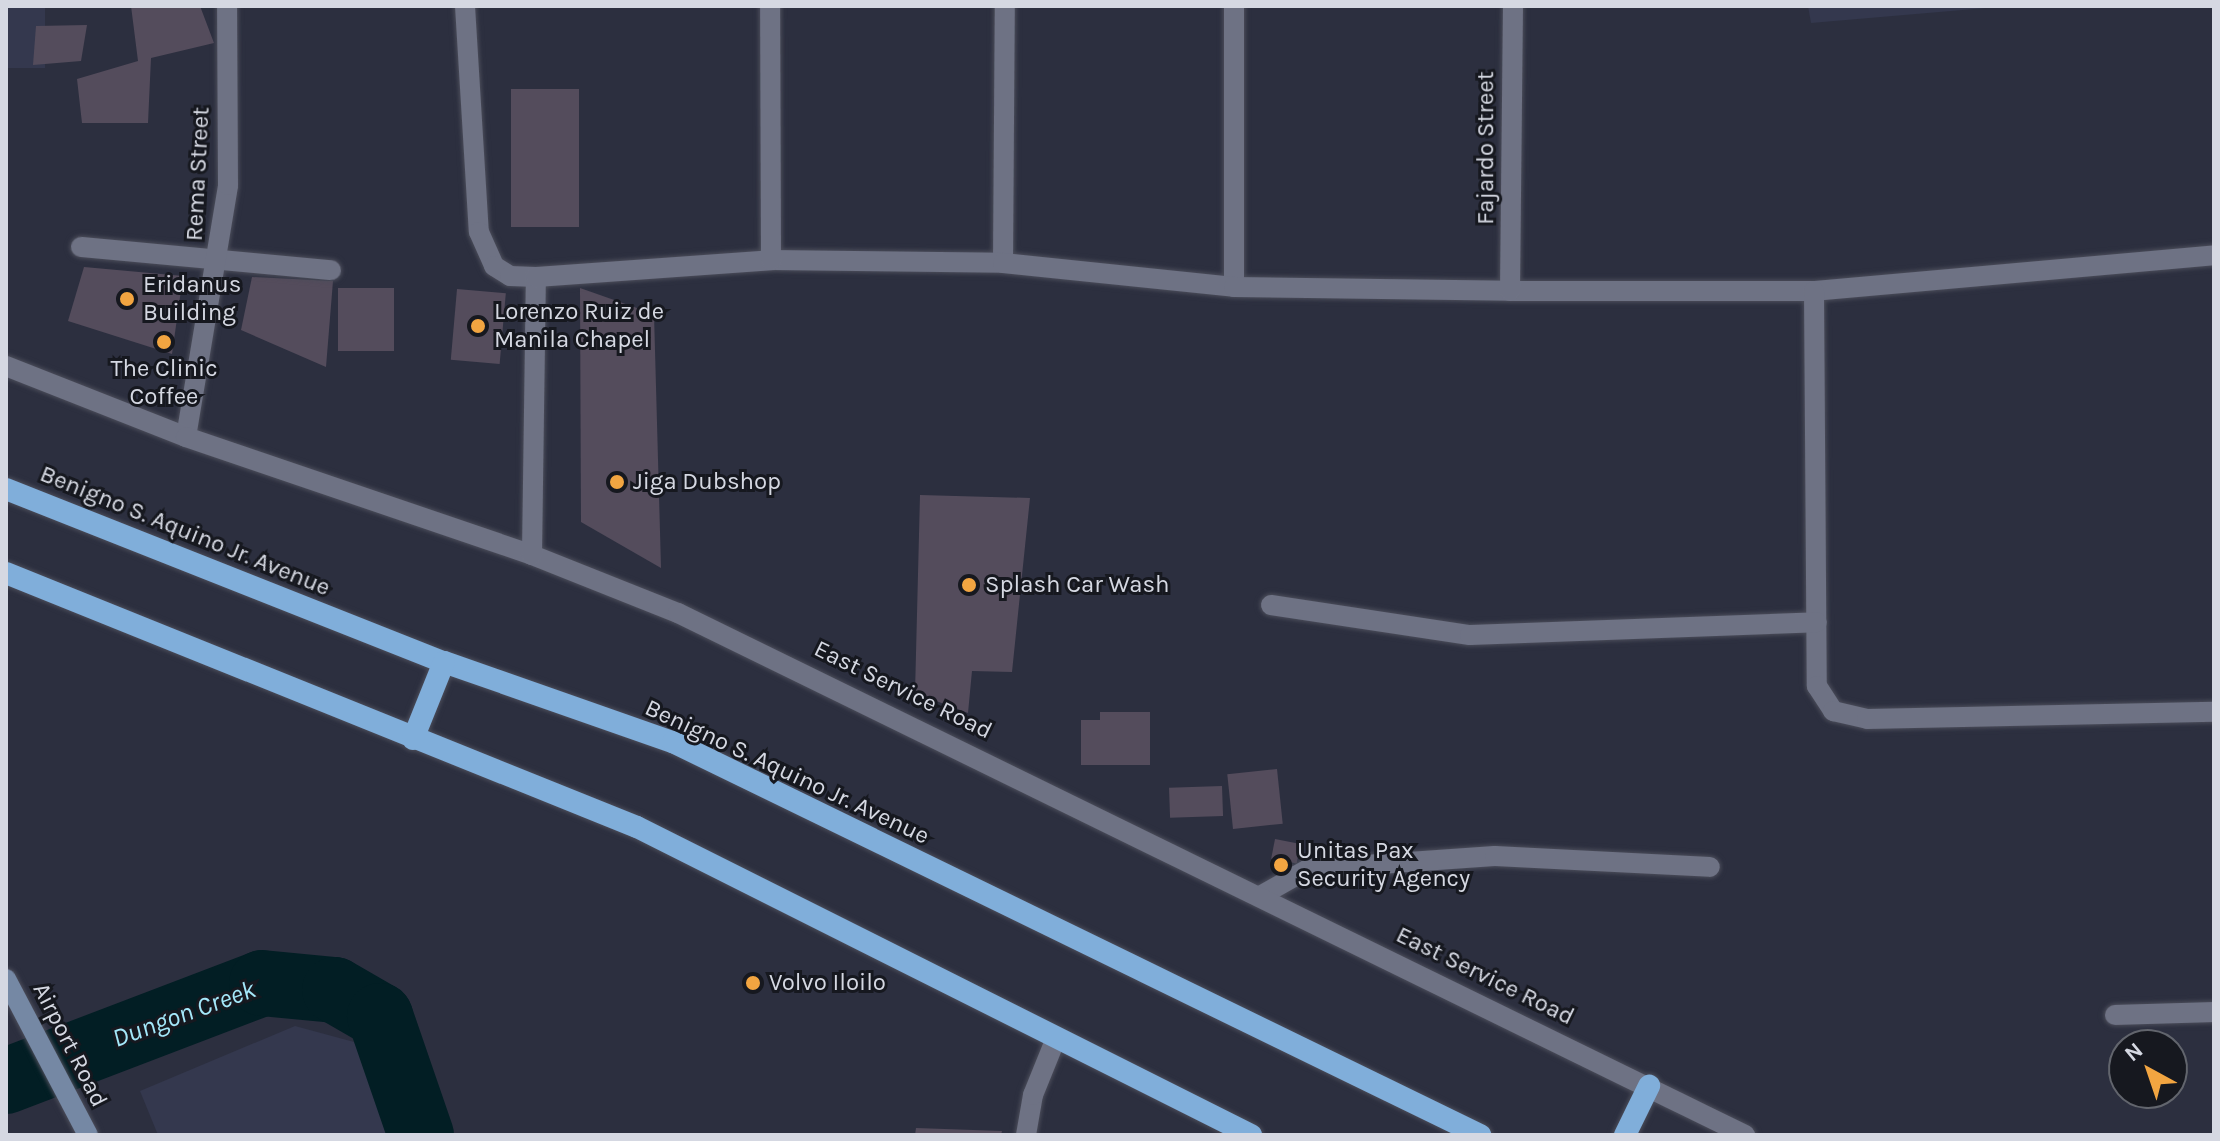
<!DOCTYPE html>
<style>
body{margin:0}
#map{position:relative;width:2220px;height:1141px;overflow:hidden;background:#2c2f3f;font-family:Karla,sans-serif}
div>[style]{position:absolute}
.built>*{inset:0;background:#34384e;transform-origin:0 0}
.river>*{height:66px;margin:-33px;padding:0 33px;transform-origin:33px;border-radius:33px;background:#021e24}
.building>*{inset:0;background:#544c5c;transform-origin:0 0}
.roads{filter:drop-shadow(0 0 2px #4b4d5a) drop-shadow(0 0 2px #4b4d5a)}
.service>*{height:20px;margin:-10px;padding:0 10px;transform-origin:10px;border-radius:10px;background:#6e7284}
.minor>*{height:20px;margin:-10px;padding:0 10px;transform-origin:10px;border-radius:10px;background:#6e7284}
.tertiary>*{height:20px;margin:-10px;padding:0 10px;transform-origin:10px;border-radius:10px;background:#6e7284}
.secondary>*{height:20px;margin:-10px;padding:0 10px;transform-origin:10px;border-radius:10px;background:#7588a4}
.trunk>*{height:22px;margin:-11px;padding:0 11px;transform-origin:11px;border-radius:11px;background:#80aeda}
.dots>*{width:22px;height:22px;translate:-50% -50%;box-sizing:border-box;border:4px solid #16181f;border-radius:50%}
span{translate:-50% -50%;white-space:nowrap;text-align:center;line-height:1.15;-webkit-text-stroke:6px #16181f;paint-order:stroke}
.street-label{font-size:24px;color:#d5d8e2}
.poi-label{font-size:24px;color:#d5d8e2}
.left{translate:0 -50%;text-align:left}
.water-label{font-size:26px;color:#a4e8fa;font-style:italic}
.frame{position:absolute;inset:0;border:8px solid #d5d8e2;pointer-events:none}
.north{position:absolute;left:2108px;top:1029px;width:80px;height:80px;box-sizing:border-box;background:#16181f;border:2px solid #62656d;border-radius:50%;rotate:320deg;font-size:22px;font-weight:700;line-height:32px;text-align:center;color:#d5d8e2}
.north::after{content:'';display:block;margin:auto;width:28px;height:36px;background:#f2a541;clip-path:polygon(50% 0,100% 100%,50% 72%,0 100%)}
</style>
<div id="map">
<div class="built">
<div style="left:6px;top:6px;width:39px;height:62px"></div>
<div style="clip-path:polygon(1808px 6px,2009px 6px,1811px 23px)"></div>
<div style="clip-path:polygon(295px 1026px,354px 1042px,391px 1112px,395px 1135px,158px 1135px,140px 1091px)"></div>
</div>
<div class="river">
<div style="left:6px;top:1081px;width:274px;rotate:-20.9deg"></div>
<div style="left:262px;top:983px;width:73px;rotate:5.5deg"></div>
<div style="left:335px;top:990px;width:52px;rotate:30deg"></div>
<div style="left:380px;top:1016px;width:126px;rotate:71deg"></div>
</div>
<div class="building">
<div style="clip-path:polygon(131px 6px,200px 6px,214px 43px,151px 58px,148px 123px,82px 123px,77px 79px,138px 61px)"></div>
<div style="clip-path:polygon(87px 25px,81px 61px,33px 65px,36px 26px)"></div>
<div style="left:579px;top:89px;width:138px;height:68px;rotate:90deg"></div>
<div style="clip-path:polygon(84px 267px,183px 276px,172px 354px,68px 321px)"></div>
<div style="clip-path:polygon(252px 277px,333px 281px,326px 367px,241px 330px)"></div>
<div style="left:338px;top:288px;width:56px;height:63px"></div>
<div style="clip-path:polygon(580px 288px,654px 314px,661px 568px,581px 522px)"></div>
<div style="left:457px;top:289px;width:49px;height:71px;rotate:5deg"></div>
<div style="clip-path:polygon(920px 495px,1030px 498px,1012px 672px,972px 671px,968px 713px,915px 693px)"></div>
<div style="clip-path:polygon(1100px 712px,1150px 712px,1150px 765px,1081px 765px,1081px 720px,1100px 720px)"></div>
<div style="left:1277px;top:769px;width:55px;height:50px;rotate:84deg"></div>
<div style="left:1222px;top:786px;width:30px;height:53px;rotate:88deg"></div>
<div style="left:1275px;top:839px;width:26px;height:20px;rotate:11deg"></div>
<div style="clip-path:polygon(916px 1128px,1002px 1131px,1001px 1135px,915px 1135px)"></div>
</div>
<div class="roads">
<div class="service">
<div style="left:81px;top:247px;width:251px;rotate:5.3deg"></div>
</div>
<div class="minor">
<div style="left:465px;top:6px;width:226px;rotate:86.5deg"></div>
<div style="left:479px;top:232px;width:37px;rotate:66deg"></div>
<div style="left:494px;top:266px;width:19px;rotate:32deg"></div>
<div style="left:510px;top:276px;width:26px;rotate:2deg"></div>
<div style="left:1003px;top:263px;width:257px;rotate:-89.6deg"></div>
<div style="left:1234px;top:287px;width:281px;rotate:-90deg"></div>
<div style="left:1510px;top:291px;width:304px"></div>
<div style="left:1814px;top:291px;width:402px;rotate:-5.1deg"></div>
<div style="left:1814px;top:291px;width:395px;rotate:89.6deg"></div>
<div style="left:1817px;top:686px;width:30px;rotate:57deg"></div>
<div style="left:1833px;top:711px;width:35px;rotate:13deg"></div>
<div style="left:1867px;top:719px;width:347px;rotate:-1.2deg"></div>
<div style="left:186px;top:437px;width:255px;rotate:-80.5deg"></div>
<div style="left:228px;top:185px;width:179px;rotate:-90.3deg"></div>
<div style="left:1271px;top:605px;width:201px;rotate:8.6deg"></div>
<div style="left:1470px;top:635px;width:347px;rotate:-2.1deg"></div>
<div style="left:1262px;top:895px;width:53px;rotate:-29.5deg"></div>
<div style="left:1308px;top:869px;width:187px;rotate:-4deg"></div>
<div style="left:1495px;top:856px;width:215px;rotate:2.9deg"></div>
<div style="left:2115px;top:1015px;width:99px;rotate:-1.7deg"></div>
<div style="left:1026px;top:1135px;width:41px;rotate:-80.1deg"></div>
<div style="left:1033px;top:1095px;width:61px;rotate:-68deg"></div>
</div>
<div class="tertiary">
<div style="left:771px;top:260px;width:232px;rotate:0.7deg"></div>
<div style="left:1003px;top:263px;width:232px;rotate:5.9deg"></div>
<div style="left:1234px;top:287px;width:276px;rotate:0.8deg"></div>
<div style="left:1510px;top:291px;width:285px;rotate:-89.4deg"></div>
<div style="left:6px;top:366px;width:193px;rotate:21.5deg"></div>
<div style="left:186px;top:437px;width:366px;rotate:18.8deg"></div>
<div style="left:532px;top:555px;width:157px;rotate:21.7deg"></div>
<div style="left:678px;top:613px;width:1188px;rotate:26.07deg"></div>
<div style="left:532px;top:555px;width:278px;rotate:-89.2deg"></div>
<div style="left:536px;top:277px;width:236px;rotate:-4.1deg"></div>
<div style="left:771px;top:260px;width:254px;rotate:-90.2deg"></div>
</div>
<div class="secondary">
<div style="left:6px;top:979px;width:176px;rotate:62.3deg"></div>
</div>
<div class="trunk">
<div style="left:6px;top:489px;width:471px;rotate:21.6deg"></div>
<div style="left:444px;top:662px;width:243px;rotate:19.3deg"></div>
<div style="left:673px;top:742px;width:898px;rotate:25.97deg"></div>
<div style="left:6px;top:573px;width:680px;rotate:21.93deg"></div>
<div style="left:637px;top:827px;width:687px;rotate:26.64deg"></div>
<div style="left:413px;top:739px;width:83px;rotate:-68.1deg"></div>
<div style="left:1625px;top:1135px;width:55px;rotate:-63.9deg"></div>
</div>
</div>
<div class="dots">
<div style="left:127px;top:299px;background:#f2a541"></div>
<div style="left:478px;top:326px;background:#f2a541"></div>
<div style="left:164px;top:342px;background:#f2a541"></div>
<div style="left:617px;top:482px;background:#f2a541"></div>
<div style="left:969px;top:585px;background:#f2a541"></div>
<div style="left:1281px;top:865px;background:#f2a541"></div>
<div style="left:753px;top:983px;background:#f2a541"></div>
</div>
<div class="street-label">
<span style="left:1486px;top:148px;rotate:-90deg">Fajardo Street</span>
<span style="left:198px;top:174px;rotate:-87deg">Rema Street</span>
<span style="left:185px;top:531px;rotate:22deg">Benigno S. Aquino Jr. Avenue</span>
<span style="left:903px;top:690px;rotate:26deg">East Service Road</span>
<span style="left:787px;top:772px;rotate:25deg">Benigno S. Aquino Jr. Avenue</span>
<span style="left:1485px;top:976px;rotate:26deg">East Service Road</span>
<span style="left:70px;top:1045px;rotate:63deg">Airport Road</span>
</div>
<div class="poi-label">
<span class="left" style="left:143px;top:299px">Eridanus<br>Building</span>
<span class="left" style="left:494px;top:326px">Lorenzo Ruiz de<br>Manila Chapel</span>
<span style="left:164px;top:383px">The Clinic<br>Coffee</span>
<span class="left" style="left:633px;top:482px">Jiga Dubshop</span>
<span class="left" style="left:985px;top:585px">Splash Car Wash</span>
<span class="left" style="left:1297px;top:865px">Unitas Pax<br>Security Agency</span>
<span class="left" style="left:769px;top:983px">Volvo Iloilo</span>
</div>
<div class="water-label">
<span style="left:184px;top:1014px;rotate:-20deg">Dungon Creek</span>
</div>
<div class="frame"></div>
<div class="north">N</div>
</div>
